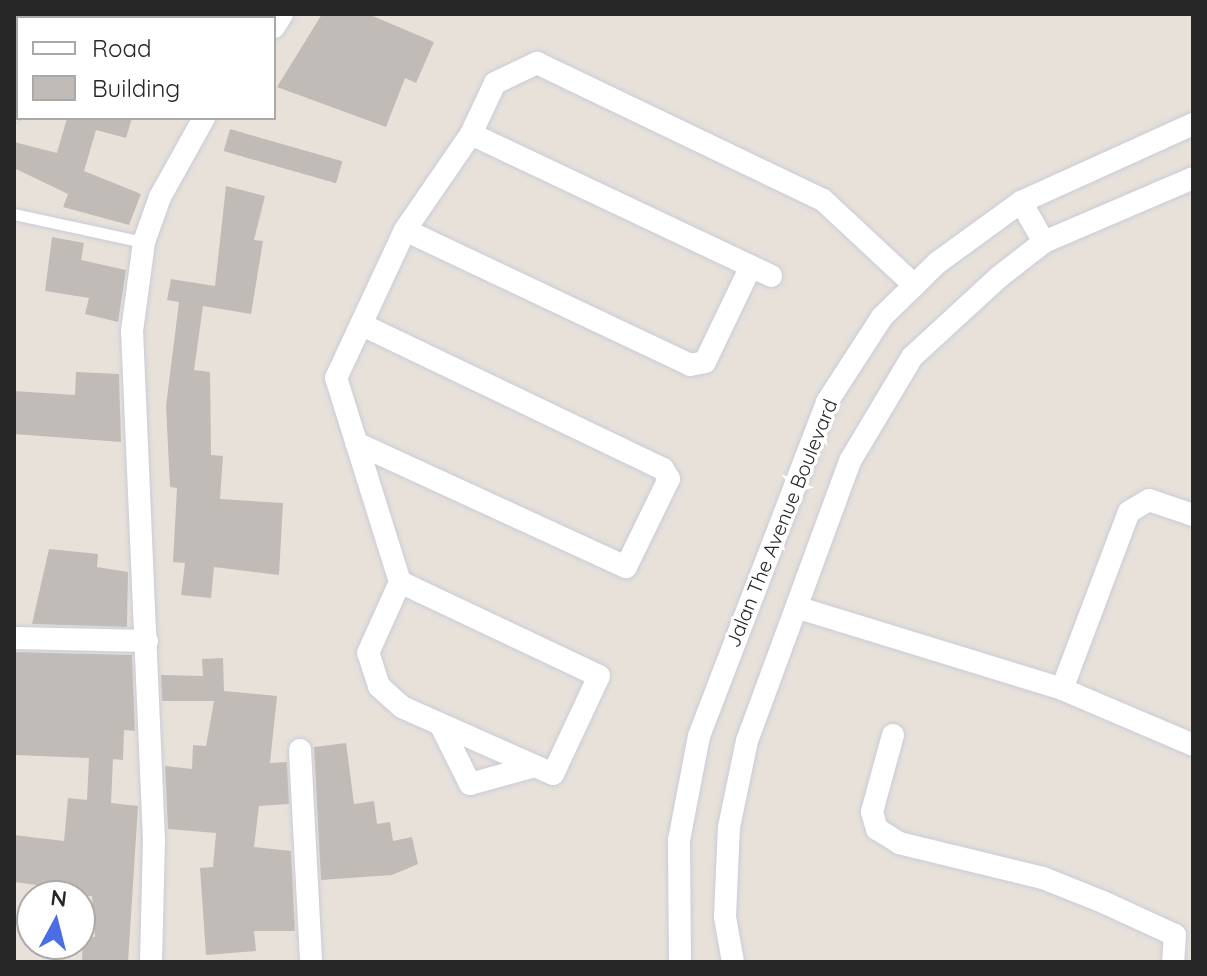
<!DOCTYPE html>
<style>
body{margin:0}
#map{position:relative;width:1207px;height:976px;overflow:hidden;background:#e8e1da;font-family:Quicksand,sans-serif}
div>[style]{position:absolute}
.building>*{inset:0;background:#c0bbb6;transform-origin:0 0}
.roads{filter:drop-shadow(0 0 2px #c8ccd7) drop-shadow(0 0 2px #c8ccd7)}
.service>*{height:11px;margin:-5.5px;padding:0 5.5px;transform-origin:5.5px;border-radius:5.5px;background:#fff}
.minor>*{height:22px;margin:-11px;padding:0 11px;transform-origin:11px;border-radius:11px;background:#fff}
span{translate:-50% -50%;white-space:nowrap;text-align:center;line-height:1.15;-webkit-text-stroke:7px #fff;paint-order:stroke}
.street-label{font-size:20px;color:#272727}
.frame{position:absolute;inset:0;border:16px solid #272727;pointer-events:none}
.legend{position:absolute;left:16px;top:16px;width:260px;height:104px;box-sizing:border-box;background:#fff;border:2px solid #a9a9a9;margin:0;padding:10px 14px;list-style:none;font-size:24px;color:#272727}
.legend li{display:flex;align-items:center;gap:16px;height:40px}
.legend b{width:40px;border:2px solid #a9a9a9}
.north{position:absolute;left:16px;top:880px;width:80px;height:80px;box-sizing:border-box;background:#fff;border:2px solid #a9a9a9;border-radius:50%;rotate:7deg;font-size:22px;font-weight:700;line-height:32px;text-align:center;color:#272727}
.north::after{content:'';display:block;margin:auto;width:28px;height:36px;background:#4a6fe5;clip-path:polygon(50% 0,100% 100%,50% 72%,0 100%)}
</style>
<div id="map">
<div class="building">
<div style="clip-path:polygon(322px 14px,368px 14px,434px 42px,416px 83px,405px 78px,386px 127px,277px 87px)"></div>
<div style="clip-path:polygon(67px 118px,132px 118px,126px 138px,96px 130px,84px 171px,141px 194px,129px 225px,63px 207px,68px 194px,14px 168px,14px 142px,57px 153px)"></div>
<div style="left:230px;top:129px;width:117px;height:23px;rotate:16deg"></div>
<div style="clip-path:polygon(226px 186px,265px 196px,254px 240px,263px 241px,251px 314px,203px 306px,194px 370px,210px 372px,211px 455px,223px 456px,220px 499px,283px 503px,279px 575px,214px 567px,211px 598px,181px 595px,185px 563px,173px 562px,177px 488px,170px 487px,166px 406px,179px 302px,167px 300px,171px 279px,215px 286px)"></div>
<div style="clip-path:polygon(52px 237px,84px 243px,81px 260px,126px 270px,118px 322px,85px 314px,89px 298px,45px 291px)"></div>
<div style="clip-path:polygon(76px 372px,119px 374px,121px 442px,14px 434px,14px 391px,75px 395px)"></div>
<div style="clip-path:polygon(49px 549px,98px 554px,97px 567px,128px 572px,127px 627px,32px 624px)"></div>
<div style="clip-path:polygon(14px 652px,132px 655px,135px 731px,124px 730px,123px 760px,113px 759px,111px 803px,138px 806px,128px 962px,82px 961px,83px 936px,95px 937px,92px 896px,45px 896px,45px 886px,14px 882px,14px 835px,64px 841px,68px 798px,87px 800px,89px 758px,14px 755px)"></div>
<div style="clip-path:polygon(223px 658px,224px 691px,277px 696px,270px 763px,287px 762px,289px 804px,259px 806px,254px 847px,291px 851px,295px 931px,254px 931px,256px 951px,206px 955px,200px 868px,213px 867px,216px 833px,168px 829px,165px 766px,192px 769px,193px 745px,206px 746px,214px 701px,162px 701px,161px 675px,203px 676px,202px 659px)"></div>
<div style="clip-path:polygon(346px 743px,354px 804px,374px 801px,377px 824px,390px 822px,393px 841px,412px 837px,418px 864px,392px 875px,321px 880px,314px 747px)"></div>
</div>
<div class="roads">
<div class="service">
<div style="left:14px;top:115px;width:9px;rotate:-69deg"></div>
<div style="left:14px;top:214px;width:133px;rotate:12.2deg"></div>
</div>
<div class="minor">
<div style="left:274px;top:27px;width:15px;rotate:-58deg"></div>
<div style="left:471px;top:134px;width:332px;rotate:25.3deg"></div>
<div style="left:1021px;top:202px;width:46px;rotate:60.1deg"></div>
<div style="left:405px;top:230px;width:315px;rotate:25.3deg"></div>
<div style="left:690px;top:365px;width:15px;rotate:-11deg"></div>
<div style="left:705px;top:362px;width:106px;rotate:-64.4deg"></div>
<div style="left:356px;top:443px;width:297px;rotate:24.7deg"></div>
<div style="left:626px;top:567px;width:98px;rotate:-64deg"></div>
<div style="left:669px;top:479px;width:12px;rotate:-121deg"></div>
<div style="left:663px;top:469px;width:335px;rotate:-154.4deg"></div>
<div style="left:400px;top:582px;width:220px;rotate:25.3deg"></div>
<div style="left:599px;top:676px;width:108px;rotate:115.1deg"></div>
<div style="left:553px;top:774px;width:165px;rotate:-156.1deg"></div>
<div style="left:402px;top:707px;width:31px;rotate:-138deg"></div>
<div style="left:379px;top:686px;width:35px;rotate:-108deg"></div>
<div style="left:368px;top:653px;width:78px;rotate:-65.7deg"></div>
<div style="left:400px;top:582px;width:214px;rotate:-107.4deg"></div>
<div style="left:336px;top:378px;width:163px;rotate:-65deg"></div>
<div style="left:405px;top:230px;width:116px;rotate:-55.5deg"></div>
<div style="left:471px;top:134px;width:56px;rotate:-64.8deg"></div>
<div style="left:495px;top:83px;width:47px;rotate:-25.5deg"></div>
<div style="left:537px;top:63px;width:317px;rotate:25.6deg"></div>
<div style="left:823px;top:200px;width:125px;rotate:43deg"></div>
<div style="left:799px;top:608px;width:275px;rotate:17.1deg"></div>
<div style="left:1062px;top:689px;width:142px;rotate:23.1deg"></div>
<div style="left:14px;top:638px;width:133px;rotate:1.3deg"></div>
<div style="left:1062px;top:689px;width:189px;rotate:-69.3deg"></div>
<div style="left:1129px;top:512px;width:23px;rotate:-31deg"></div>
<div style="left:1149px;top:500px;width:46px;rotate:18.8deg"></div>
<div style="left:440px;top:724px;width:67px;rotate:63.4deg"></div>
<div style="left:470px;top:784px;width:67px;rotate:-15.5deg"></div>
<div style="left:893px;top:735px;width:80px;rotate:105.3deg"></div>
<div style="left:872px;top:812px;width:18px;rotate:74deg"></div>
<div style="left:877px;top:829px;width:26px;rotate:32deg"></div>
<div style="left:899px;top:843px;width:148px;rotate:13.7deg"></div>
<div style="left:1043px;top:878px;width:65px;rotate:21.8deg"></div>
<div style="left:1103px;top:902px;width:79px;rotate:24.6deg"></div>
<div style="left:1175px;top:935px;width:27px;rotate:94deg"></div>
<div style="left:300px;top:750px;width:212px;rotate:87deg"></div>
<div style="left:151px;top:962px;width:122px;rotate:-88.6deg"></div>
<div style="left:154px;top:840px;width:509px;rotate:-92.47deg"></div>
<div style="left:132px;top:331px;width:90px;rotate:-82.3deg"></div>
<div style="left:144px;top:242px;width:48px;rotate:-70.4deg"></div>
<div style="left:160px;top:197px;width:90px;rotate:-60.9deg"></div>
<div style="left:680px;top:962px;width:122px;rotate:-90.5deg"></div>
<div style="left:679px;top:840px;width:106px;rotate:-79.1deg"></div>
<div style="left:699px;top:736px;width:358px;rotate:-69deg"></div>
<div style="left:827px;top:402px;width:101px;rotate:-57.1deg"></div>
<div style="left:882px;top:317px;width:77px;rotate:-44.5deg"></div>
<div style="left:937px;top:263px;width:104px;rotate:-36deg"></div>
<div style="left:1021px;top:202px;width:189px;rotate:-24.4deg"></div>
<div style="left:733px;top:962px;width:46px;rotate:-100.1deg"></div>
<div style="left:725px;top:917px;width:90px;rotate:-87.5deg"></div>
<div style="left:729px;top:827px;width:88px;rotate:-78.2deg"></div>
<div style="left:747px;top:741px;width:298px;rotate:-69.8deg"></div>
<div style="left:850px;top:461px;width:121px;rotate:-59.2deg"></div>
<div style="left:912px;top:357px;width:118px;rotate:-42.6deg"></div>
<div style="left:999px;top:277px;width:57px;rotate:-37.9deg"></div>
<div style="left:1044px;top:242px;width:162px;rotate:-23.2deg"></div>
</div>
</div>
<div class="street-label">
<span style="left:781px;top:523px;rotate:-68deg">Jalan The Avenue Boulevard</span>
</div>
<div class="frame"></div>
<ul class="legend">
<li><b style="height:10px;background:#fff"></b>Road</li>
<li><b style="height:22px;background:#c0bbb6"></b>Building</li>
</ul>
<div class="north">N</div>
</div>
